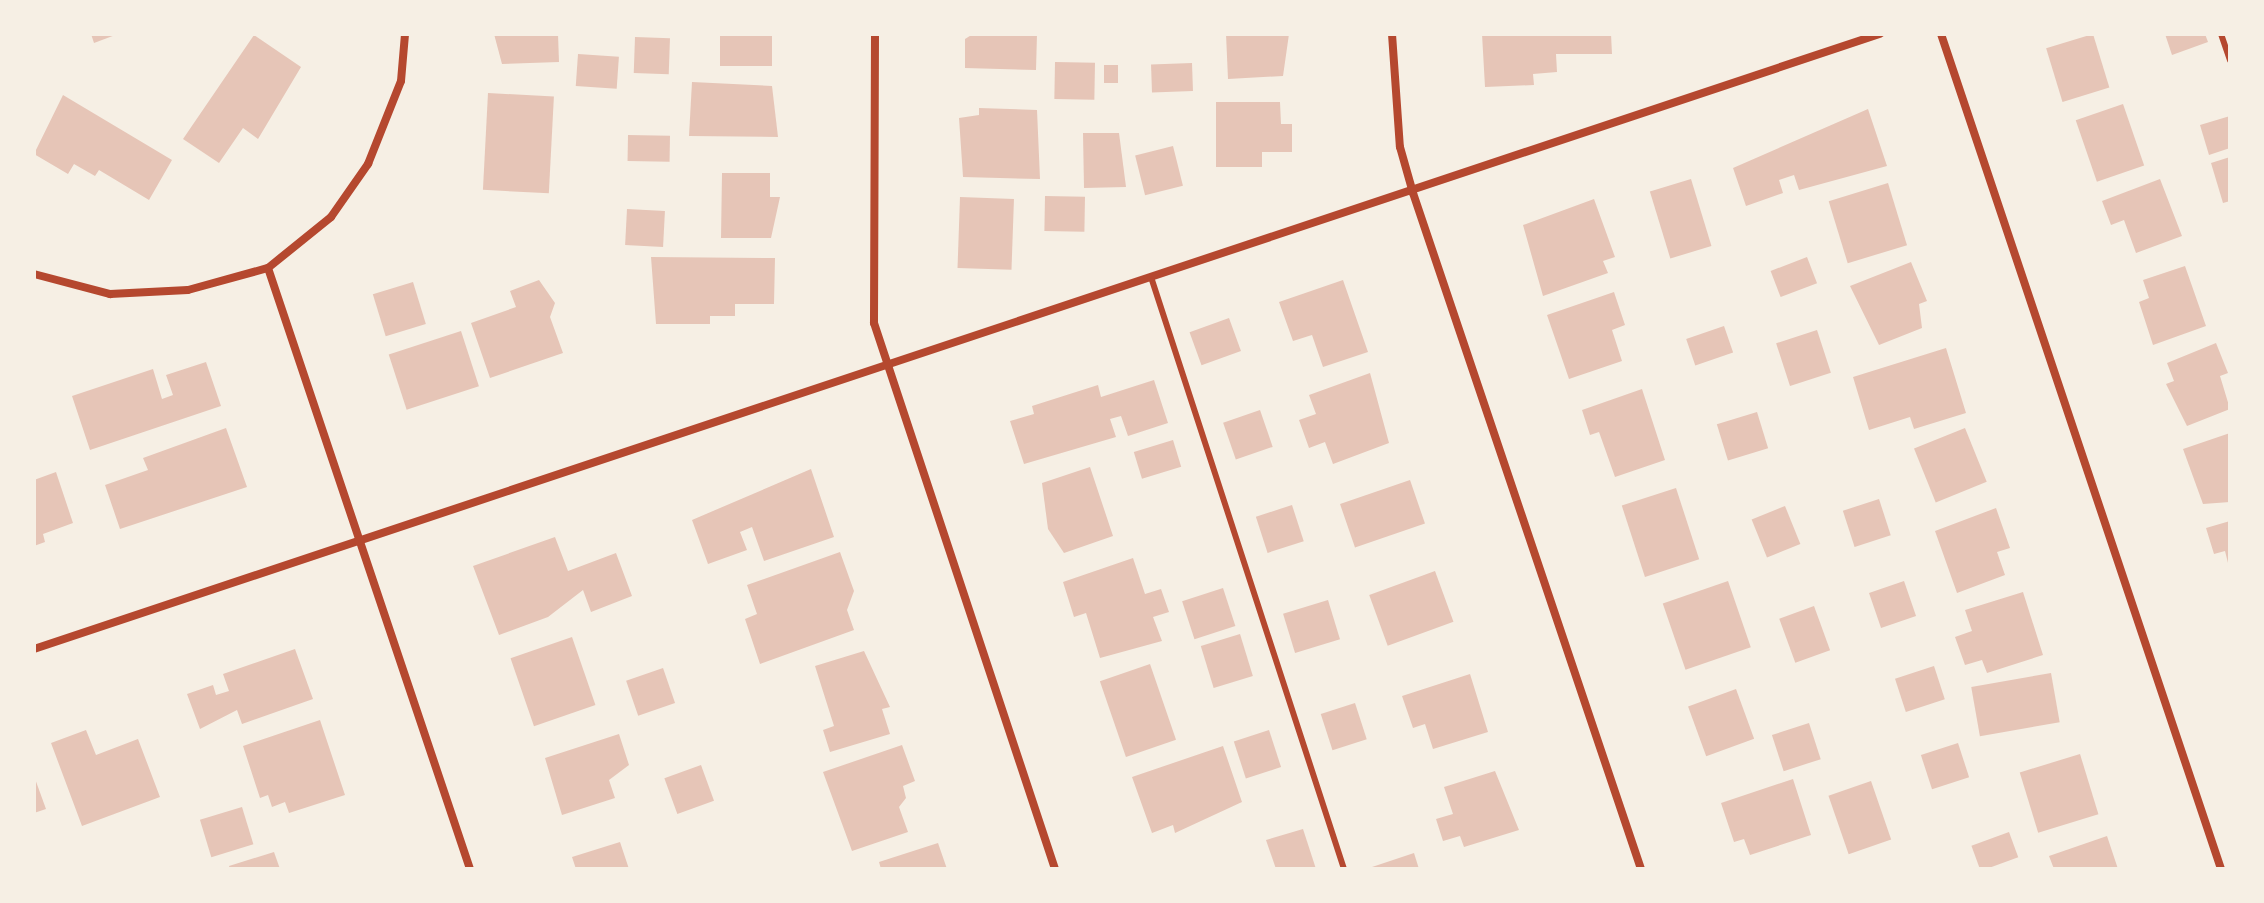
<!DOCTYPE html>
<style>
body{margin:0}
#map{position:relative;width:2264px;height:903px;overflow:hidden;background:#f6efe4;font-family:"Exo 2",sans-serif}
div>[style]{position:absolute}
.building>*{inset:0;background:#e6c5b7;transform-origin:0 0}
.service>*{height:6px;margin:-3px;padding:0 3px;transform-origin:3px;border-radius:3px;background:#b5482f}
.minor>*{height:8px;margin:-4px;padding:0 4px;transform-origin:4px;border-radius:4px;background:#b5482f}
span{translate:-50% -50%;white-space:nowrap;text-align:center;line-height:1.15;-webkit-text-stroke:7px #f6efe4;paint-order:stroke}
.frame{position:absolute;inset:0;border:36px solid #f6efe4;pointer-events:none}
</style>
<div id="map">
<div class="building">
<div style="clip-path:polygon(91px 34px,118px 34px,94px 43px)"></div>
<div style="clip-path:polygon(494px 34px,558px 34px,559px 62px,502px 64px)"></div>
<div style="left:720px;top:34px;width:52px;height:32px"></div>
<div style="clip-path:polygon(973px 34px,1037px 34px,1036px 70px,965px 68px,965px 39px)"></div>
<div style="clip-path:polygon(1226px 34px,1289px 34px,1283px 76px,1228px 79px)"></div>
<div style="clip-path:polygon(1482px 34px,1611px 34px,1612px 54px,1556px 54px,1557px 72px,1533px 74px,1534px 85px,1485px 87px)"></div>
<div style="left:2093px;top:34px;width:56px;height:49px;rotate:73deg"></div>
<div style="clip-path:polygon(2165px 34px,2205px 34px,2208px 42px,2172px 55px)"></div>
<div style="clip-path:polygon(254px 35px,301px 67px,258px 139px,243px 128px,219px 163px,183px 139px)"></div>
<div style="left:635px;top:37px;width:35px;height:36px;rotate:2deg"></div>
<div style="left:578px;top:54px;width:41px;height:32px;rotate:4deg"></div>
<div style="left:1055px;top:62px;width:40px;height:37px;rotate:1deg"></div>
<div style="left:1192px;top:63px;width:28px;height:41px;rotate:88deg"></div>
<div style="left:1104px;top:65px;width:14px;height:18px"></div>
<div style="clip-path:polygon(692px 82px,772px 86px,778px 137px,689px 136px)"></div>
<div style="left:488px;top:93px;width:66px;height:97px;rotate:3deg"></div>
<div style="clip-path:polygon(63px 95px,172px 160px,149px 200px,99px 170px,95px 176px,74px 164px,68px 174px,34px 154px)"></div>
<div style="clip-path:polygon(1216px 102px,1280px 102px,1281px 124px,1292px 124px,1292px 152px,1262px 152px,1262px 167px,1216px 167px)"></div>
<div style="left:2123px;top:104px;width:65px;height:50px;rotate:71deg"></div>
<div style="clip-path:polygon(979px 108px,1037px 110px,1040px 179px,963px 177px,959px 118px,979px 115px)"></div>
<div style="clip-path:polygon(1868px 109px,1887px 166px,1799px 190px,1794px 175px,1779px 180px,1783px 193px,1746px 206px,1733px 168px)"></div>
<div style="clip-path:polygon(2230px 116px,2230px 148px,2209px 155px,2200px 125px)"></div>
<div style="clip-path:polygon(1083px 133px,1119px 133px,1126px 187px,1084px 188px)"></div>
<div style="left:628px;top:135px;width:42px;height:26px;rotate:1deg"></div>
<div style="left:1173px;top:146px;width:41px;height:39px;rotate:76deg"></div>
<div style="clip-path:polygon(2230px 157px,2230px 201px,2223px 203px,2211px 163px)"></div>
<div style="clip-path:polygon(722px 173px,770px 173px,770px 197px,780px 197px,771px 238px,721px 238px)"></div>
<div style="left:1691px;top:179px;width:70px;height:43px;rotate:73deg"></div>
<div style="clip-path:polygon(2160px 179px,2182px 236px,2136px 253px,2124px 220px,2111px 225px,2102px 201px)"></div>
<div style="left:1888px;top:183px;width:65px;height:62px;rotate:73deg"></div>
<div style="left:1045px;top:196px;width:40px;height:35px;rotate:1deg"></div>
<div style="left:960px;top:197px;width:54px;height:71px;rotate:2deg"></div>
<div style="clip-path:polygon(1594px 199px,1615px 257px,1603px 261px,1608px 273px,1543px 296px,1523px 225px)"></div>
<div style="left:627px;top:209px;width:38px;height:36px;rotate:3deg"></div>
<div style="clip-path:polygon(651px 257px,775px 258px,774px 304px,735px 304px,735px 316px,710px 316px,710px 324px,656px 324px)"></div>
<div style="left:1807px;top:257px;width:28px;height:39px;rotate:69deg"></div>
<div style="clip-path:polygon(1911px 262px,1927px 301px,1919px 304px,1922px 328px,1879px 345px,1850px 286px)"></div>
<div style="clip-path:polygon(2185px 266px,2206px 326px,2153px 345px,2139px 302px,2149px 298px,2143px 280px)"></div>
<div style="clip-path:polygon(539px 280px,555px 303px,550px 317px,563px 353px,490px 378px,471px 323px,516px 307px,510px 291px)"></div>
<div style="clip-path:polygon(1343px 280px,1368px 352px,1323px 367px,1312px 335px,1293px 341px,1279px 302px)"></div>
<div style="left:413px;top:282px;width:44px;height:42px;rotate:73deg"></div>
<div style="clip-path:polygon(1614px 292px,1625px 325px,1612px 330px,1622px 361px,1569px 379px,1547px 315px)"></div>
<div style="left:1229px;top:318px;width:35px;height:42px;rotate:70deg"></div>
<div style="left:1724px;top:326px;width:28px;height:40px;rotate:71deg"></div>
<div style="left:1817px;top:330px;width:45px;height:43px;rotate:72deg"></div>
<div style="left:461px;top:331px;width:58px;height:76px;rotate:72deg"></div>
<div style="clip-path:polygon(2216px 343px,2228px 373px,2220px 376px,2230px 409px,2187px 426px,2166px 384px,2174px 381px,2167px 363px)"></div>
<div style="clip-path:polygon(1946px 348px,1966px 413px,1914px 429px,1910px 417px,1869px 430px,1853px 377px)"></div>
<div style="clip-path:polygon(206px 362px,221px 406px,90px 450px,72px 396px,153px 369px,162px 399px,173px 395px,166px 375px)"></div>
<div style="clip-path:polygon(1370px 373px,1389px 443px,1333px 464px,1325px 442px,1309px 448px,1299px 420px,1316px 414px,1309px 395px)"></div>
<div style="clip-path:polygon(1154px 380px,1168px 423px,1128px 436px,1121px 416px,1110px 419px,1116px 437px,1024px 464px,1010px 421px,1034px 414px,1032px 406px,1098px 385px,1101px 397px)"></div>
<div style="clip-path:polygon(1642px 389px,1665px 460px,1615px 477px,1599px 432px,1590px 435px,1582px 410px)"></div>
<div style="left:1260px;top:410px;width:39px;height:39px;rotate:71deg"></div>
<div style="left:1757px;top:412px;width:38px;height:42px;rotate:73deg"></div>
<div style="clip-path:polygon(226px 428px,247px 487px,120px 529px,105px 485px,148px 470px,143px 458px)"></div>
<div style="left:1965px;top:428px;width:58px;height:55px;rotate:68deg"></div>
<div style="clip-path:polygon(2230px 433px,2230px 502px,2203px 504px,2183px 449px)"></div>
<div style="left:1173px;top:440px;width:28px;height:41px;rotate:73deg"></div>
<div style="clip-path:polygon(1090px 467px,1113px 536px,1064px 553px,1048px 529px,1042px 483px)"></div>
<div style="clip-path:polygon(811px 469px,834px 537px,764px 561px,752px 527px,740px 532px,747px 550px,708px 564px,692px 520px)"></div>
<div style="clip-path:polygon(56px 472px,73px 523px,43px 534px,45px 542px,34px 546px,34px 480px)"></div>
<div style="left:1410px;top:480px;width:46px;height:74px;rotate:71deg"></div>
<div style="left:1676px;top:488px;width:75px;height:57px;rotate:72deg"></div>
<div style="left:1879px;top:499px;width:38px;height:38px;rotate:72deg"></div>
<div style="left:1292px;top:505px;width:38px;height:38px;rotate:72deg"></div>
<div style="left:1785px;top:506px;width:41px;height:36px;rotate:68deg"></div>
<div style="clip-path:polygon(1996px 508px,2010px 548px,1997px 552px,2005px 575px,1957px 593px,1935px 531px)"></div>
<div style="clip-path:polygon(2230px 521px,2230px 567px,2229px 567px,2225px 551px,2214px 554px,2206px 528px)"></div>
<div style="clip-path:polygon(555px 537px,568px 571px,616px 553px,632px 596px,591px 612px,583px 590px,548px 617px,499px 635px,473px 566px)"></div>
<div style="clip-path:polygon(840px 552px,854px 591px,847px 610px,854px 630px,760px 664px,745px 619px,757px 614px,747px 585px)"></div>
<div style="clip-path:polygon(1133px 558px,1145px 594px,1161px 589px,1169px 612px,1153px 617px,1162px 641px,1100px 658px,1086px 613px,1074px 617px,1063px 582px)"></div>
<div style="left:1435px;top:571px;width:54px;height:70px;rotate:70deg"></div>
<div style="left:1728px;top:581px;width:70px;height:69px;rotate:71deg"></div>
<div style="left:1904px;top:581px;width:37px;height:37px;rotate:71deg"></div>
<div style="left:1223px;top:588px;width:40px;height:43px;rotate:72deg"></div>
<div style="clip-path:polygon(2023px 592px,2043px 655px,1987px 673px,1982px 660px,1965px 665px,1955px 637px,1972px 631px,1965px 610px)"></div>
<div style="left:1328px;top:600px;width:41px;height:47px;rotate:73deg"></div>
<div style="left:1814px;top:606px;width:47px;height:37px;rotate:70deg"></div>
<div style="left:1240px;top:634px;width:44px;height:41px;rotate:73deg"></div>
<div style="left:572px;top:637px;width:72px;height:65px;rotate:71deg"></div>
<div style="clip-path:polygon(295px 649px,313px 699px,242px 724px,237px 710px,200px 729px,187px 694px,213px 685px,216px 695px,229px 691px,223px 674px)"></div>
<div style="clip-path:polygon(864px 651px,890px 707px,882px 709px,890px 734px,830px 752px,823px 730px,834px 726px,815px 666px)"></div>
<div style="left:1150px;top:664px;width:80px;height:53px;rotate:71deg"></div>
<div style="left:1934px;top:666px;width:35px;height:41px;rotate:72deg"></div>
<div style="left:663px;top:668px;width:37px;height:39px;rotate:71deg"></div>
<div style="left:2051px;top:673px;width:50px;height:81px;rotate:80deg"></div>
<div style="clip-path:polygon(1470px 674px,1488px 732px,1433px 749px,1425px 724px,1413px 728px,1402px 696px)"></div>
<div style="left:1736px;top:689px;width:53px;height:51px;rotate:70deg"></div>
<div style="left:1355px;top:703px;width:38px;height:36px;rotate:72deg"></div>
<div style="clip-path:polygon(320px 720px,345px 795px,289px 813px,285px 802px,272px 807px,268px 795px,260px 798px,243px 746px)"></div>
<div style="left:1809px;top:723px;width:38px;height:39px;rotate:72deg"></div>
<div style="clip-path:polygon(86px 730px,96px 755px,138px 739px,160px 797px,82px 826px,51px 743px)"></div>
<div style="left:1269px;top:730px;width:39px;height:37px;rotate:72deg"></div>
<div style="clip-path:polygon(619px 734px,629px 765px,609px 780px,615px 798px,562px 815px,545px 758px)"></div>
<div style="left:1958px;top:743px;width:36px;height:39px;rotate:72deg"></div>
<div style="clip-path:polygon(902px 745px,915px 781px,903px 786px,906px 798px,899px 807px,908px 832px,852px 851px,823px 772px)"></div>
<div style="clip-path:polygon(1223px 746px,1242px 802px,1175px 833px,1173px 825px,1152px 833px,1132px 777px)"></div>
<div style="left:2080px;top:754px;width:63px;height:63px;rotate:73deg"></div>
<div style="left:701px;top:765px;width:38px;height:39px;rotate:70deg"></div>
<div style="clip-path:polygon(1495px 771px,1519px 830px,1464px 847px,1460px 836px,1443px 841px,1436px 819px,1453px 814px,1444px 787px)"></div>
<div style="clip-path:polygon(34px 776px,46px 809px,34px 813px)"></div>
<div style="clip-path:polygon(1793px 779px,1811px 835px,1750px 855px,1744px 839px,1734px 842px,1721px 803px)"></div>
<div style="left:1871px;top:781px;width:62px;height:45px;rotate:71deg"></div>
<div style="left:242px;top:807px;width:39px;height:44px;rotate:73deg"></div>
<div style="clip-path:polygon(1303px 829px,1316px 869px,1276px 869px,1266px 840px)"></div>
<div style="left:2009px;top:832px;width:27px;height:40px;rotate:70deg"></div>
<div style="clip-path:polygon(2107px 836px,2118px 869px,2054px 869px,2049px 856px)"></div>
<div style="clip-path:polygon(620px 842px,629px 869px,576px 869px,572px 857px)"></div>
<div style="clip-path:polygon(938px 843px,947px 869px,881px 869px,879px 862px)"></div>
<div style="clip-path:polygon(274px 852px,280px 869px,230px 869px,229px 866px)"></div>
<div style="clip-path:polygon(1414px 853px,1419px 869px,1369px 869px,1369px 868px)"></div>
</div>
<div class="service">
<div style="left:2221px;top:34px;width:28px;rotate:71deg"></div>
<div style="left:1151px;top:277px;width:623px;rotate:71.94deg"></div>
</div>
<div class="minor">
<div style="left:875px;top:34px;width:289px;rotate:90.2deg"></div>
<div style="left:874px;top:323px;width:575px;rotate:71.66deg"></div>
<div style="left:1392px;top:34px;width:113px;rotate:86deg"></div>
<div style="left:1400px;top:147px;width:48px;rotate:74.2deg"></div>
<div style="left:1413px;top:193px;width:713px;rotate:71.36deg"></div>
<div style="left:1941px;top:34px;width:881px;rotate:71.46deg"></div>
<div style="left:268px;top:268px;width:634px;rotate:71.42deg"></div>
<div style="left:34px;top:274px;width:79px;rotate:14.7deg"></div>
<div style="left:110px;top:294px;width:78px;rotate:-2.9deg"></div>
<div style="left:188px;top:290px;width:83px;rotate:-15.4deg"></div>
<div style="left:268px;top:268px;width:81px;rotate:-39deg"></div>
<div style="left:331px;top:217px;width:65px;rotate:-55.1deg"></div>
<div style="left:368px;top:164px;width:89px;rotate:-68.3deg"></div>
<div style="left:401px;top:81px;width:47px;rotate:-85.1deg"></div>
<div style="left:34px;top:649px;width:1946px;rotate:-18.43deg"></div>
</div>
<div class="frame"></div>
</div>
